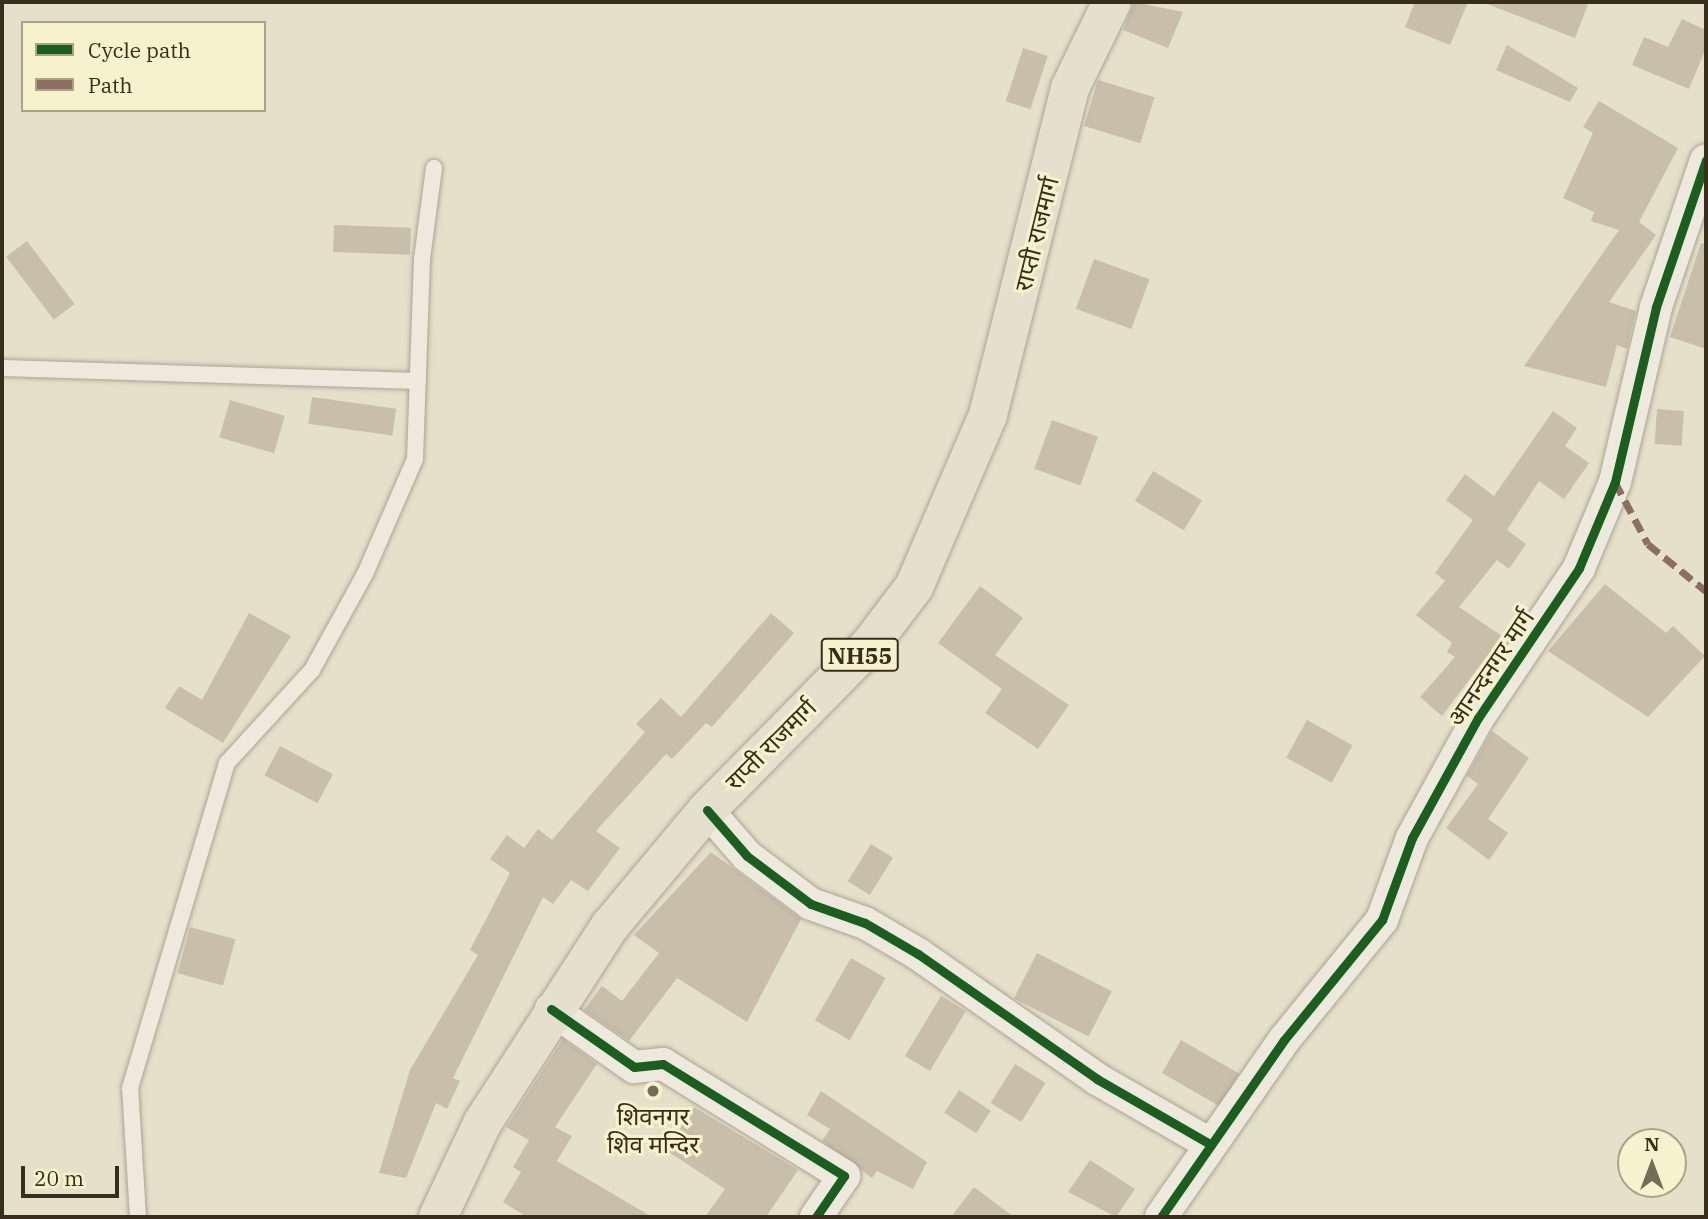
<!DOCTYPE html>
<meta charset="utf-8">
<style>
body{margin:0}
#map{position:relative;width:1708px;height:1219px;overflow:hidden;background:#e5e0ca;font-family:"IBM Plex Serif","Noto Sans Devanagari",serif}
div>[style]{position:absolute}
.building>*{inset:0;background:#c9beaa;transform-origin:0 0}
.roads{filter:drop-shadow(0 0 2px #aaa494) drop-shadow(0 0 2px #aaa494)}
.service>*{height:16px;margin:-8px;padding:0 8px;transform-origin:8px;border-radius:8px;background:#ede9dc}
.minor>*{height:32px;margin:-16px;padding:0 16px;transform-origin:16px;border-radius:16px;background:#ede9dc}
.primary>*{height:38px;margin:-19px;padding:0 19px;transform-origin:19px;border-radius:19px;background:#e4e0cd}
.quiet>*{height:7px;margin-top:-3.5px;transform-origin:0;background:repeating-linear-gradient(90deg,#8d6e63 0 14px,transparent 0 21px)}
.cycleway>*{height:9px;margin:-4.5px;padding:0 4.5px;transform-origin:4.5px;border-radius:4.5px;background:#1b5e20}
.dots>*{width:19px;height:19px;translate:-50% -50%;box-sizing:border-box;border:4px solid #f8f1ce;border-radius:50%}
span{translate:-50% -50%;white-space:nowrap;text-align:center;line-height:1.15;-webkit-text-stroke:6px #f8f1ce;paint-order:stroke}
.shield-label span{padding:2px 5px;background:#f8f1ce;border:2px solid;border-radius:5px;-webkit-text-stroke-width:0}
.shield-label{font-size:23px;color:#382d1b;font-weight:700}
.street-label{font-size:24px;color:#382d1b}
.poi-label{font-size:24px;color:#382d1b}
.frame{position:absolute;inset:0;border:4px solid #382d1b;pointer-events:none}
.legend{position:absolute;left:21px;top:21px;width:245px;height:91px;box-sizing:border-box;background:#f8f1ce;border:2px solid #aba386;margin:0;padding:9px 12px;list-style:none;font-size:21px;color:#382d1b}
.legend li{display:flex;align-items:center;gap:14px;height:35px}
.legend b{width:35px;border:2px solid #aba386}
.north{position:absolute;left:1617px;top:1128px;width:70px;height:70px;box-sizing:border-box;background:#f8f1ce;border:2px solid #aba386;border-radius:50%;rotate:0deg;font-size:19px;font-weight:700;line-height:28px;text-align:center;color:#382d1b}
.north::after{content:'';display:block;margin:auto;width:24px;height:32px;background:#756c58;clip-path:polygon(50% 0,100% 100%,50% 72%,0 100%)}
.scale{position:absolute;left:21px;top:1166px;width:98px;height:32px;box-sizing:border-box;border:4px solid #382d1b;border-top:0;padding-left:9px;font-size:21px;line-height:24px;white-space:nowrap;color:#382d1b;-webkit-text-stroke:5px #f8f1ce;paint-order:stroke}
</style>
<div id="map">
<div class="building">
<div style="clip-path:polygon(1134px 2px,1183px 12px,1168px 48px,1123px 30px)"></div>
<div style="clip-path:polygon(1415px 2px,1468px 2px,1450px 45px,1405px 27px)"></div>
<div style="clip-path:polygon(1482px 2px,1589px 2px,1575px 38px)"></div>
<div style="clip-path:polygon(1682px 19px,1706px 30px,1706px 48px,1689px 89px,1632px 65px,1644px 37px,1668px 47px)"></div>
<div style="clip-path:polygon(1507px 45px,1578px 88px,1570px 102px,1496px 70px)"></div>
<div style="left:1023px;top:48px;width:26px;height:56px;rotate:18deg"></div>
<div style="left:1098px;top:80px;width:59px;height:48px;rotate:17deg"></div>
<div style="clip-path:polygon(1599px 101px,1678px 148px,1639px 222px,1656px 235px,1609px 302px,1636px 311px,1627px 349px,1617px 345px,1606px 387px,1524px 366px,1619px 230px,1591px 221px,1594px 212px,1563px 198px,1593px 133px,1583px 127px)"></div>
<div style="left:334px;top:225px;width:77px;height:27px;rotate:2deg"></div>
<div style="left:27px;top:241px;width:79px;height:26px;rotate:53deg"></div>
<div style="clip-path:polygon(1701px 243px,1706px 244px,1706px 349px,1670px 337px)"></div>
<div style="left:1094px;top:259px;width:59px;height:53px;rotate:20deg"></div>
<div style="left:312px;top:397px;width:85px;height:27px;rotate:8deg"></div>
<div style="left:230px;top:400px;width:57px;height:39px;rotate:16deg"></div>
<div style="left:1657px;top:409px;width:27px;height:35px;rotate:4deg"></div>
<div style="clip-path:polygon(1553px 411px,1577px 428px,1565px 446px,1589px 463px,1564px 499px,1539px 481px,1507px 530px,1526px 544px,1509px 569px,1497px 560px,1459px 607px,1502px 636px,1442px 716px,1420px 697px,1455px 657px,1447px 652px,1452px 643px,1416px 615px,1445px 581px,1435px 573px,1473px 520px,1446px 500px,1465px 474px,1494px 496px)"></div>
<div style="left:1052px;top:420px;width:49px;height:52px;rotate:20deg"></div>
<div style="left:1153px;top:471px;width:57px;height:35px;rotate:31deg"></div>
<div style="clip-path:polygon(1605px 584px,1666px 633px,1673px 626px,1705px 656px,1648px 717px,1548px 651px)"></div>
<div style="clip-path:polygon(980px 586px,1023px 618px,995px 655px,1069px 705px,1038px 749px,985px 713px,1002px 689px,938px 643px)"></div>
<div style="clip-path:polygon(249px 613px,291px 636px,223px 743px,165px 708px,179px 686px,202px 700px)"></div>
<div style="clip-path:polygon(771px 613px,794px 633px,712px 727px,706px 723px,672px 759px,666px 754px,596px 831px,620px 848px,588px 891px,571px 880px,553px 904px,543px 897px,453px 1078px,460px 1081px,447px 1109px,436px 1103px,406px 1178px,379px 1173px,410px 1070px,478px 955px,470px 950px,510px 873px,490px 859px,507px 835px,524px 848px,538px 829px,552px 840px,645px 732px,636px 724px,661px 698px,681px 717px)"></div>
<div style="left:1307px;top:720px;width:52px;height:43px;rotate:29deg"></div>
<div style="clip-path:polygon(1492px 731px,1529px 758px,1488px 819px,1508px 833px,1489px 860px,1446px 828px,1478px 784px,1467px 776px)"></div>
<div style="left:280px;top:746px;width:60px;height:33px;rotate:28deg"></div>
<div style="left:871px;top:844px;width:26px;height:44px;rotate:32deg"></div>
<div style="clip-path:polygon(711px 852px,801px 919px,747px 1022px,677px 978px,629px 1041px,584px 1010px,602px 986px,622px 1001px,659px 953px,634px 935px)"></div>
<div style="left:190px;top:927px;width:47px;height:48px;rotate:15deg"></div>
<div style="left:1037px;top:953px;width:84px;height:51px;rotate:27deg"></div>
<div style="left:851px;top:958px;width:40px;height:72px;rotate:30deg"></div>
<div style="left:941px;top:996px;width:29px;height:70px;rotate:31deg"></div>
<div style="clip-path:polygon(563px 1039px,597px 1064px,555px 1127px,572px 1136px,557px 1161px,652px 1217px,527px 1217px,503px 1202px,521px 1172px,513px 1167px,529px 1140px,506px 1127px)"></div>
<div style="left:1181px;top:1040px;width:67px;height:38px;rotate:30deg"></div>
<div style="left:1015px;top:1064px;width:36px;height:46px;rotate:32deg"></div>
<div style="left:959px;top:1090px;width:38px;height:27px;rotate:33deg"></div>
<div style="clip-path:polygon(821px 1091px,927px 1162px,913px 1189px,877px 1171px,872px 1178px,822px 1141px,830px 1129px,807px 1115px)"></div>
<div style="clip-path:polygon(694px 1107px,798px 1170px,766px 1217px,705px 1217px,725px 1189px,666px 1150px)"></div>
<div style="clip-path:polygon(1090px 1160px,1135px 1189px,1116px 1217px,1068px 1192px)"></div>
<div style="clip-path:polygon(974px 1187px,1014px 1217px,951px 1217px)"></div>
</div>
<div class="roads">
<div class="service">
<div style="left:2px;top:368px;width:416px;rotate:1.8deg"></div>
<div style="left:138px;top:1217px;width:129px;rotate:-93.5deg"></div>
<div style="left:130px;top:1088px;width:339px;rotate:-73.4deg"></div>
<div style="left:227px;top:763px;width:126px;rotate:-47.6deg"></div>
<div style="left:312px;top:670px;width:110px;rotate:-61.1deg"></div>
<div style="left:365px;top:574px;width:125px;rotate:-66.5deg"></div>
<div style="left:415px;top:459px;width:200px;rotate:-88deg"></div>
<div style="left:422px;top:259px;width:92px;rotate:-82.5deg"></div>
</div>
<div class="minor">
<div style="left:707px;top:810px;width:61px;rotate:49deg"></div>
<div style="left:747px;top:856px;width:80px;rotate:36.9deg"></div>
<div style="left:811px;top:904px;width:57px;rotate:19.4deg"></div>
<div style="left:865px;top:923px;width:61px;rotate:30.3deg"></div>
<div style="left:918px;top:954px;width:218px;rotate:34.9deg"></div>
<div style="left:1097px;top:1079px;width:130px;rotate:29.9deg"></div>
<div style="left:551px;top:1009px;width:101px;rotate:34.9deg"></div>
<div style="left:634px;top:1067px;width:29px;rotate:-6deg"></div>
<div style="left:663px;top:1064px;width:213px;rotate:31.7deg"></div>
<div style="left:844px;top:1176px;width:50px;rotate:124.3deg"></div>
<div style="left:1161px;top:1217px;width:216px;rotate:-55.2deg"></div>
<div style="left:1284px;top:1040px;width:155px;rotate:-50.8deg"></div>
<div style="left:1382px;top:920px;width:87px;rotate:-69.9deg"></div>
<div style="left:1412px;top:838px;width:137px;rotate:-61.2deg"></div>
<div style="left:1478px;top:718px;width:181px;rotate:-56deg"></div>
<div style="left:1579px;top:568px;width:93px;rotate:-67.3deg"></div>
<div style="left:1615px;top:482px;width:180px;rotate:-76.8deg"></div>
<div style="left:1656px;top:307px;width:155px;rotate:-71.2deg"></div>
</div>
<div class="primary">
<div style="left:438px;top:1217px;width:105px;rotate:-64.7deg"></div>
<div style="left:483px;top:1122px;width:234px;rotate:-57.1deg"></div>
<div style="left:610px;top:926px;width:151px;rotate:-50.1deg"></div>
<div style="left:707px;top:810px;width:231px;rotate:-45.4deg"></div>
<div style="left:869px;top:646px;width:74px;rotate:-52.7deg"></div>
<div style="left:914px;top:587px;width:187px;rotate:-66.7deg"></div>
<div style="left:988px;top:415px;width:337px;rotate:-75.9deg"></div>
<div style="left:1070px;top:88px;width:96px;rotate:-64deg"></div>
</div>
</div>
<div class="quiet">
<div style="left:1615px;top:482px;width:70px;rotate:62deg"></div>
<div style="left:1648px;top:544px;width:75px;rotate:39deg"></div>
</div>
<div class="cycleway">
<div style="left:707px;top:810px;width:61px;rotate:49deg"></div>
<div style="left:747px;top:856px;width:80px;rotate:36.9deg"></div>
<div style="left:811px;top:904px;width:57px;rotate:19.4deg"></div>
<div style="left:865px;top:923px;width:61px;rotate:30.3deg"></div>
<div style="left:918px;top:954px;width:218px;rotate:34.9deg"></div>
<div style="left:1097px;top:1079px;width:130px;rotate:29.9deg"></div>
<div style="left:551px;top:1009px;width:101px;rotate:34.9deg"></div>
<div style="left:634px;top:1067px;width:29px;rotate:-6deg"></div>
<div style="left:663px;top:1064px;width:213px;rotate:31.7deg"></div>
<div style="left:844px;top:1176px;width:50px;rotate:124.3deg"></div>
<div style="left:1161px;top:1217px;width:216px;rotate:-55.2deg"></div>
<div style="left:1284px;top:1040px;width:155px;rotate:-50.8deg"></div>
<div style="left:1382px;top:920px;width:87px;rotate:-69.9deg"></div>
<div style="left:1412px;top:838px;width:137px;rotate:-61.2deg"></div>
<div style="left:1478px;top:718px;width:181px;rotate:-56deg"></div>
<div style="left:1579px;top:568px;width:93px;rotate:-67.3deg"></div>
<div style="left:1615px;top:482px;width:180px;rotate:-76.8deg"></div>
<div style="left:1656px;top:307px;width:155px;rotate:-71.2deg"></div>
</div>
<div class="dots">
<div style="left:653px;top:1091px;background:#756c58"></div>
</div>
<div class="shield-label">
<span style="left:860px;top:655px">NH55</span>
</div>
<div class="street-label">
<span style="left:1037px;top:234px;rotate:-76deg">राप्ती राजमार्ग</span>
<span style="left:1491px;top:668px;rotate:-56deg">आनन्दनगर मार्ग</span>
<span style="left:771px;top:745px;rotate:-45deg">राप्ती राजमार्ग</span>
</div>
<div class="poi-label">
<span style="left:653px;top:1131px">शिवनगर<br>शिव मन्दिर</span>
</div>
<div class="frame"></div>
<ul class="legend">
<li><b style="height:9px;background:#1b5e20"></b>Cycle path</li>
<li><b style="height:9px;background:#8d6e63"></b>Path</li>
</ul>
<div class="north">N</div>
<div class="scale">20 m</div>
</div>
